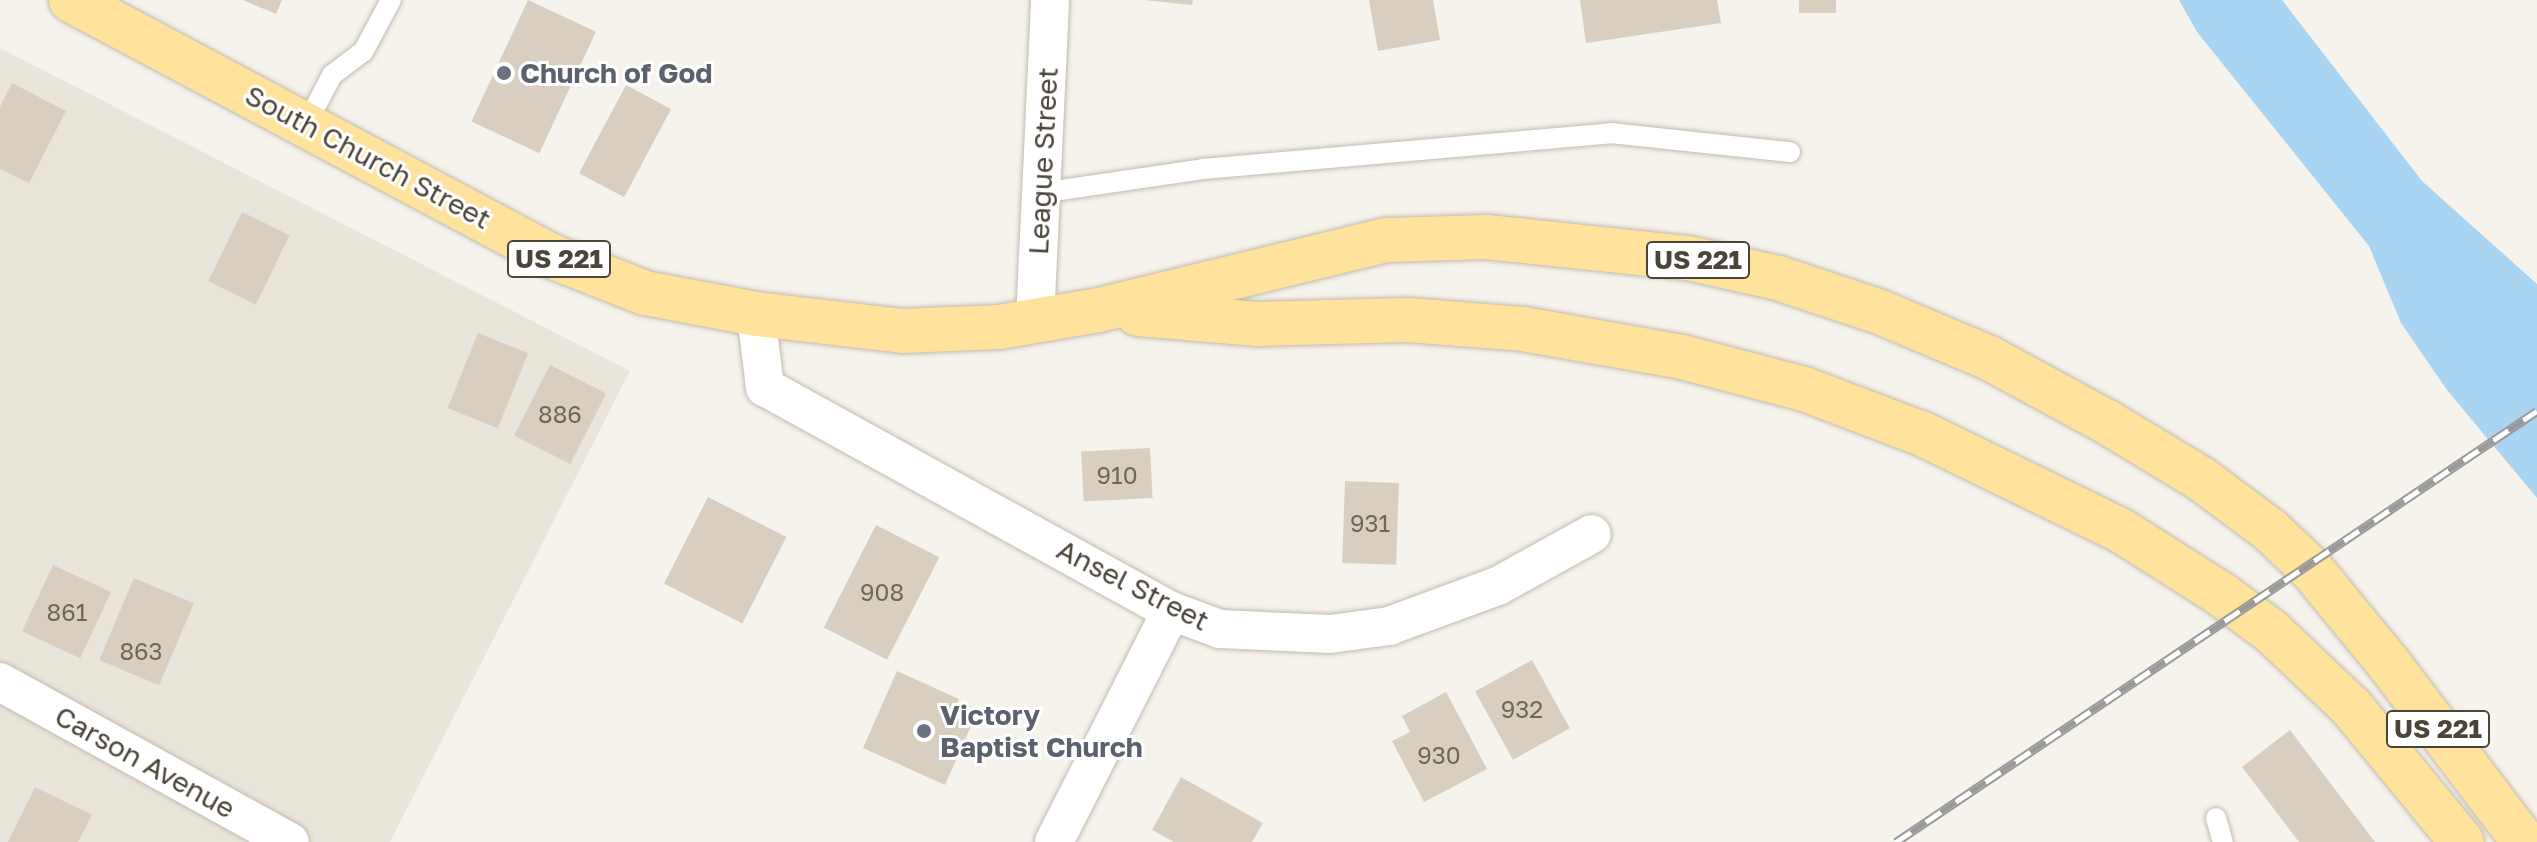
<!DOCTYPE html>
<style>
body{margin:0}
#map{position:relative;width:2537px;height:842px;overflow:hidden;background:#f6f3ec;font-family:"Golos Text",sans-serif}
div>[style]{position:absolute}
.residential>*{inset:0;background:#eae5da}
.water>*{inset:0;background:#a9d4f2}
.building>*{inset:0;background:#d8cfc1;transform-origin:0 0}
.roads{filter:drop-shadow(0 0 2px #c2bbae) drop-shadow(0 0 2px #c2bbae)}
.service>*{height:20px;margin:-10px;padding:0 10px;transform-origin:10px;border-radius:10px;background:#fff}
.minor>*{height:38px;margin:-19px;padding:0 19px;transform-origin:19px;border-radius:19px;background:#fff}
.primary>*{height:44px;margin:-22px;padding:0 22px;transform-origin:22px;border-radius:22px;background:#ffe39c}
.rail>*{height:9px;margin-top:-4.5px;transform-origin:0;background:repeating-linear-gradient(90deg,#fff 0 18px,#9a9a9a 0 36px);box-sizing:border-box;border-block:2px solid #9a9a9a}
.dots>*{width:22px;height:22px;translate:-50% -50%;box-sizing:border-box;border:4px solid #fff;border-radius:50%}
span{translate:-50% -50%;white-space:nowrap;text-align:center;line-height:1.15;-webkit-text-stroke:6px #fff;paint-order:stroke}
.number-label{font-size:24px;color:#6e675b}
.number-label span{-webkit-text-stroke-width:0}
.shield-label span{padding:2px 6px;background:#fff;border:2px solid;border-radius:6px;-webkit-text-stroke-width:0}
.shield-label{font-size:26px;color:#4b4439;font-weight:700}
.worship-label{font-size:28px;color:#5b616d;font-weight:700}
.left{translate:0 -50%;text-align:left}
.street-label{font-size:28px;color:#4b4439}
</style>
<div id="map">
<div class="residential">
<div style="clip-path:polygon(0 48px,630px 371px,390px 842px,0 842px)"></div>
</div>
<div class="water">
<div style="clip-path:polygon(2179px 0,2282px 0,2422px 181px,2537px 284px,2537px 498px,2447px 390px,2401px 323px,2369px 246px,2197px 32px)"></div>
</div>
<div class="building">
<div style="clip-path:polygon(243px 0,282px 0,276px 14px)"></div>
<div style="left:528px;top:0;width:75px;height:134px;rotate:25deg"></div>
<div style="clip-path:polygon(1144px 0,1193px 0,1192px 5px)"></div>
<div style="clip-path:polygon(1369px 0,1433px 0,1440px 40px,1378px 51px)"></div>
<div style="clip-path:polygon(1580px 0,1717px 0,1721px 23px,1586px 43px)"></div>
<div style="left:1799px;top:0;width:37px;height:13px"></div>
<div style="clip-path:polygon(12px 83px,66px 111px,29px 183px,0 169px,0 107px)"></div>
<div style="left:626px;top:85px;width:51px;height:100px;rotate:28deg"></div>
<div style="left:242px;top:212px;width:53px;height:77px;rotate:26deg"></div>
<div style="left:478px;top:333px;width:54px;height:81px;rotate:22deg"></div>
<div style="left:550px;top:365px;width:63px;height:79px;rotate:27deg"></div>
<div style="left:1150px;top:448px;width:50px;height:69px;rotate:87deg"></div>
<div style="left:1345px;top:481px;width:54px;height:82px;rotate:2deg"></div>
<div style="left:708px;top:497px;width:88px;height:97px;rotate:27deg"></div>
<div style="left:876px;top:525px;width:71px;height:115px;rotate:27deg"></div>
<div style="left:53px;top:565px;width:64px;height:73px;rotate:25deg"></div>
<div style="left:134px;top:578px;width:65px;height:89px;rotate:23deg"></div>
<div style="left:1532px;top:660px;width:78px;height:65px;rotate:61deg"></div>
<div style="clip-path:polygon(897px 671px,959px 699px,955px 709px,975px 717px,945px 785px,863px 748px)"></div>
<div style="clip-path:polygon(1446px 692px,1487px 769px,1424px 802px,1392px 741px,1410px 732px,1402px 716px)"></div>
<div style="clip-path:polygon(2290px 730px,2375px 842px,2299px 842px,2242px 767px)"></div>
<div style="clip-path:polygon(1181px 777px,1263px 823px,1252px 842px,1174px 842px,1152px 830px)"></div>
<div style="clip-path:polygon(35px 787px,92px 815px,78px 842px,8px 842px)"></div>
</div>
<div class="roads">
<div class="service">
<div style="left:307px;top:123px;width:54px;rotate:-62.5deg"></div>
<div style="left:332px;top:75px;width:39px;rotate:-37deg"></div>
<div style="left:363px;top:52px;width:59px;rotate:-61.7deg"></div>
<div style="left:1041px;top:193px;width:164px;rotate:-8.4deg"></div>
<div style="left:1203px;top:169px;width:410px;rotate:-5deg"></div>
<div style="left:1611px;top:133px;width:180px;rotate:6.1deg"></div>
<div style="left:2216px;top:818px;width:25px;rotate:74deg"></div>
</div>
<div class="minor">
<div style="left:756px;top:314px;width:74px;rotate:83deg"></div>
<div style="left:765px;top:387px;width:464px;rotate:28.9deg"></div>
<div style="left:1171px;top:611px;width:52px;rotate:20.2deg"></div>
<div style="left:1220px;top:629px;width:110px;rotate:2.6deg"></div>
<div style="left:1330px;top:634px;width:60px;rotate:-7.7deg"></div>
<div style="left:1389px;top:626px;width:116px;rotate:-20.2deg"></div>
<div style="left:1498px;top:586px;width:107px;rotate:-29deg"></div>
<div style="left:1035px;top:321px;width:321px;rotate:-87.3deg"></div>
<div style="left:0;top:682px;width:331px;rotate:28.9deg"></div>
<div style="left:1054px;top:842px;width:259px;rotate:-63.1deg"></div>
</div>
<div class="primary">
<div style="left:71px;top:0;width:544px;rotate:28.07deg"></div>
<div style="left:551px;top:256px;width:101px;rotate:21.5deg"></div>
<div style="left:645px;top:293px;width:113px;rotate:10.7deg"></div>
<div style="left:756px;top:314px;width:148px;rotate:6.6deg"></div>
<div style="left:903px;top:331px;width:96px;rotate:-2.4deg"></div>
<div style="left:999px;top:327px;width:101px;rotate:-9.6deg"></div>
<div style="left:1099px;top:310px;width:296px;rotate:-13.7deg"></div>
<div style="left:1387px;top:240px;width:100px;rotate:-1.7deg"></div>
<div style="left:1487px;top:237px;width:202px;rotate:6deg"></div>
<div style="left:1688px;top:258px;width:92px;rotate:12.5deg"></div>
<div style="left:1778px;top:278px;width:108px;rotate:18.4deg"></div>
<div style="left:1880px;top:312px;width:121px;rotate:22.9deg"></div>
<div style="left:1991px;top:359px;width:132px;rotate:28.5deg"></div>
<div style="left:2107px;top:422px;width:109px;rotate:31.1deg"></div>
<div style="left:2200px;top:478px;width:87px;rotate:36.6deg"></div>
<div style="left:2270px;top:530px;width:58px;rotate:43.6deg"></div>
<div style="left:2312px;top:570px;width:122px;rotate:50.7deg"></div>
<div style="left:2389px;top:664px;width:223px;rotate:52.8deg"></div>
<div style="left:1138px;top:314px;width:119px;rotate:4.8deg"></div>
<div style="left:1257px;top:324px;width:150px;rotate:-1.5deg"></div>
<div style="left:1407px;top:320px;width:116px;rotate:4.4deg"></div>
<div style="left:1523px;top:329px;width:161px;rotate:10deg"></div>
<div style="left:1682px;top:357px;width:126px;rotate:14.7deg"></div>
<div style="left:1804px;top:389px;width:129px;rotate:20.8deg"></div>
<div style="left:1925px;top:435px;width:217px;rotate:26deg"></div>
<div style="left:2120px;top:530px;width:120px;rotate:32.4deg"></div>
<div style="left:2221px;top:594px;width:64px;rotate:36.7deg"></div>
<div style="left:2272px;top:632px;width:110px;rotate:43.5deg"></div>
<div style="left:2352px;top:708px;width:173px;rotate:50.6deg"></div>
</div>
</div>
<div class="rail">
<div style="left:1896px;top:842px;width:772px;rotate:-33.92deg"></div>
</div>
<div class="dots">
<div style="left:504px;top:73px;background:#6b7280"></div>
<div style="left:924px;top:731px;background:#6b7280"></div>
</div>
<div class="number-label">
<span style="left:560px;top:414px">886</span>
<span style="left:1117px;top:475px">910</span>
<span style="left:1370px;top:523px">931</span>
<span style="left:882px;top:592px">908</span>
<span style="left:67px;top:612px">861</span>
<span style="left:141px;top:651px">863</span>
<span style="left:1522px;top:709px">932</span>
<span style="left:1439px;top:755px">930</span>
</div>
<div class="shield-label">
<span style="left:559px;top:259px">US 221</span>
<span style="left:1698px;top:260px">US 221</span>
<span style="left:2438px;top:729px">US 221</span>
</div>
<div class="worship-label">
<span class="left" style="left:520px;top:73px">Church of God</span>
<span class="left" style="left:940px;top:731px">Victory<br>Baptist Church</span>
</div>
<div class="street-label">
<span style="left:368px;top:157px;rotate:28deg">South Church Street</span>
<span style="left:1043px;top:161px;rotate:-87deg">League Street</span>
<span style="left:1133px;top:585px;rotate:27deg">Ansel Street</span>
<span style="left:145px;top:762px;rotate:29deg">Carson Avenue</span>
</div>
</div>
